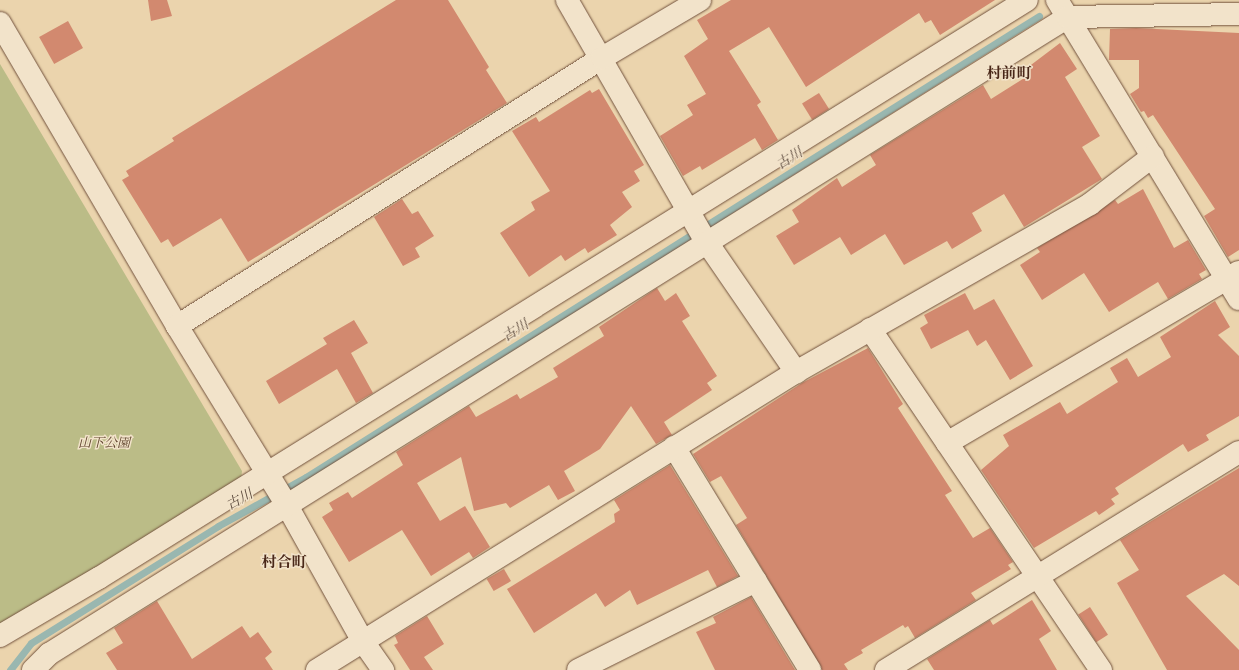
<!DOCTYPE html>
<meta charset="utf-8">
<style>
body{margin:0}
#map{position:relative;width:1239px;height:670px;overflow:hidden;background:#ebd4ad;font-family:"Libre Caslon Text","Noto Serif JP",serif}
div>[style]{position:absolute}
.green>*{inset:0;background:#bbbc87}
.stream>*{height:7px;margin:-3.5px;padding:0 3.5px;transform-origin:3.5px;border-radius:3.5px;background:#99b7b0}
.building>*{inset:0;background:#d2896f;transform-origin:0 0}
.roads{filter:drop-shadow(0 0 1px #72523d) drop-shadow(0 0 1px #72523d)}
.street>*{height:22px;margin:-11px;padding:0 11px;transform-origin:11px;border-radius:11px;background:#f2e3ca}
span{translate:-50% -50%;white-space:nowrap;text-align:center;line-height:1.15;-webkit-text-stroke:3px #f2e3ca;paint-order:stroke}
.park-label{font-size:13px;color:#60452e;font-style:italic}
.water-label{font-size:14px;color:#5d4b3e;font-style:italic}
.quarter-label{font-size:15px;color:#492718;font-weight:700}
</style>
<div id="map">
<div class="green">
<div style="clip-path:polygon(0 64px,242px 471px,241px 480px,0 629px)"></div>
</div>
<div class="stream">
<div style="left:10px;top:670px;width:34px;rotate:-52deg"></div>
<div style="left:31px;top:643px;width:221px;rotate:-32deg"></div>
<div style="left:218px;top:526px;width:101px;rotate:-29.1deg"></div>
<div style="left:306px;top:477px;width:866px;rotate:-32.17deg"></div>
</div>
<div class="building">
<div style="clip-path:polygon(148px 0,167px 0,172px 16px,151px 21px)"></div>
<div style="clip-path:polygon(396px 0,448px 0,489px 67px,486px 70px,507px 103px,248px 262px,221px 218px,173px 247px,168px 239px,161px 243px,122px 180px,129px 176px,126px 171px,174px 141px,172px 138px)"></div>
<div style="clip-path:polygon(731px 0,995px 0,940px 35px,931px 20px,925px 23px,919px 13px,806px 87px,769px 27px,729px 51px,761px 102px,757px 105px,778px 140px,762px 150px,755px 138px,702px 170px,700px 166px,683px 176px,660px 136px,693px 115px,687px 105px,706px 94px,684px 56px,708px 39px,697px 20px)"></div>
<div style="left:68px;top:21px;width:31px;height:33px;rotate:61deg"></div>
<div style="clip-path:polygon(1136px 28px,1239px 33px,1239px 250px,1228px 257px,1204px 216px,1215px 209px,1153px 115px,1148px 118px,1144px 111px,1141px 112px,1130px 94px,1139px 88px,1139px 60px,1109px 60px,1110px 29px)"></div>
<div style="clip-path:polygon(1060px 43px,1077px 69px,1065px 77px,1100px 136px,1082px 147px,1102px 179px,1024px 227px,1004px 194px,972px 213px,982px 231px,952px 249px,947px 241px,904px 265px,885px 234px,851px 255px,840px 237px,794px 265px,776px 236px,799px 222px,792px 210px,837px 178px,842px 187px,876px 165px,870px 155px,983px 85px,991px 99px,1026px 77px,1023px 71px)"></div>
<div style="clip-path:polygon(599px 89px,644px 165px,634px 171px,640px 181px,622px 192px,632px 207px,610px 225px,617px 235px,588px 253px,585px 248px,565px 261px,561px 255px,529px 277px,500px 233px,535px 210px,531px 202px,550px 191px,512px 131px,536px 117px,539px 122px,590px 90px,592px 93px)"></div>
<div style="left:819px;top:93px;width:19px;height:20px;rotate:58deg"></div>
<div style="clip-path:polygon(1143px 189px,1174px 248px,1188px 240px,1206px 270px,1199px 274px,1202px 279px,1168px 299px,1158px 282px,1109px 312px,1084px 273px,1042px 300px,1020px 265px,1040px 252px,1037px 248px,1115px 200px,1118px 204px)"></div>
<div style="clip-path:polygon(402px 199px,412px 214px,418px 211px,434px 236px,415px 248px,420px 257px,403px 266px,374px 217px)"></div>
<div style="clip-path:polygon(657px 288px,665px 301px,676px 293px,690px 316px,682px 321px,717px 376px,707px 383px,712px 390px,664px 422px,672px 435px,656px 444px,631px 406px,600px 449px,564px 471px,575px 491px,558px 500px,549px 485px,510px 508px,506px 503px,474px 511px,461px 457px,417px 483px,440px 521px,465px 506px,490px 547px,473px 558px,469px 552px,431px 576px,402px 530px,349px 562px,322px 517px,333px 510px,329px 503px,348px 492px,352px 498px,403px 465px,396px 452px,469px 406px,476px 417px,517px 394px,520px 399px,558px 377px,553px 368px,604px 336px,599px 327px)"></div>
<div style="clip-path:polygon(965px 293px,974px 310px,994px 299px,1033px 366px,1010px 380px,986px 340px,977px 346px,968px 330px,931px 349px,920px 328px,928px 323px,924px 315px)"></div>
<div style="clip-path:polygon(1215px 301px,1230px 327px,1218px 335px,1239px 356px,1239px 416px,1206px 435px,1209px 440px,1188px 452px,1183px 444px,1115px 488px,1119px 494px,1111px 499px,1115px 504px,1099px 515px,1096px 511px,1034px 548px,981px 470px,1009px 446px,1003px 435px,1060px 402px,1067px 414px,1118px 382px,1110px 368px,1127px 358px,1138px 377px,1171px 357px,1160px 337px)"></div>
<div style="clip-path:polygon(354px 320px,368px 343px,351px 353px,373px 393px,356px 403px,337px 369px,279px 404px,266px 381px,327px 344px,323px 338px)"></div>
<div style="clip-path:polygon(868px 348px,903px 404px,898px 408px,952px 491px,945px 495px,973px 538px,990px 528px,1013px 562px,1008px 565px,1011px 569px,971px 593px,976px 600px,915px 638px,908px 626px,905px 628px,903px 625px,861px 650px,863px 653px,844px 664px,848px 670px,822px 670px,736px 525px,747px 518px,721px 476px,710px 482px,693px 454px,802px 383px)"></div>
<div style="clip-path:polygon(670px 465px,738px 576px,717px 587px,708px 570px,637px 605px,630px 590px,605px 607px,596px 593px,534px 633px,507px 589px,615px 522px,614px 514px,620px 510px,614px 500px)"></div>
<div style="clip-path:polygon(1239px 468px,1239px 586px,1224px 574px,1186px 596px,1239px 650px,1239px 670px,1167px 670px,1117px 583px,1139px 570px,1120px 540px)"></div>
<div style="left:504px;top:569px;width:14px;height:20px;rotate:60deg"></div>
<div style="clip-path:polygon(751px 597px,795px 670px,715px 670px,696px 632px,716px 623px,713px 617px)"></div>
<div style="clip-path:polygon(1032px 600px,1051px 631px,1039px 639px,1057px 670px,934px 670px,927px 659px,990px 620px,993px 625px)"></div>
<div style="clip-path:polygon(157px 601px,192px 659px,242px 626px,250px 638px,258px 632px,272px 652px,265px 658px,273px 670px,117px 670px,106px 653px,123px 643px,114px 628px)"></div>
<div style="left:1090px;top:607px;width:33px;height:14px;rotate:57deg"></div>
<div style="clip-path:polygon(427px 616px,444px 644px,424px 657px,433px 670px,410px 670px,394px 645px,398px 643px,395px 636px)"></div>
</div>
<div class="roads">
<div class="street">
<div style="left:567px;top:0;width:275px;rotate:60.1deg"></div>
<div style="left:704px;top:238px;width:163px;rotate:55.5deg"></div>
<div style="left:1057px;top:0;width:350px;rotate:58.7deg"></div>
<div style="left:0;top:23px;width:351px;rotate:59.7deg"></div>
<div style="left:177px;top:326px;width:206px;rotate:58.5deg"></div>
<div style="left:285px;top:502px;width:158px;rotate:60.8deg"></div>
<div style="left:362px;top:640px;width:37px;rotate:55deg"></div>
<div style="left:177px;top:326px;width:502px;rotate:-32.24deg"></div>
<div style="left:602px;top:58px;width:114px;rotate:-30.6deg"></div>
<div style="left:870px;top:329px;width:412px;rotate:55.9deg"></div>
<div style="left:947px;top:443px;width:338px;rotate:-30.4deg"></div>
<div style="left:674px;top:447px;width:261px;rotate:58.6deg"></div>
<div style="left:0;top:636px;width:115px;rotate:-30.4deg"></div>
<div style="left:99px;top:578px;width:1093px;rotate:-31.92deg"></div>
<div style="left:33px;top:670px;width:23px;rotate:-45deg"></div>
<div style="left:49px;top:654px;width:1202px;rotate:-32.01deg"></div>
<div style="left:1068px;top:17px;width:171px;rotate:-1deg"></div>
<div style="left:317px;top:670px;width:564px;rotate:-31.89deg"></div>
<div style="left:796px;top:372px;width:339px;rotate:-29.7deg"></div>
<div style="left:1090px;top:204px;width:79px;rotate:-37.3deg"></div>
<div style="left:578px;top:670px;width:199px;rotate:-26.6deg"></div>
<div style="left:886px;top:670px;width:415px;rotate:-31.7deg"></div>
</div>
</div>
<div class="park-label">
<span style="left:104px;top:442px">山下公園</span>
</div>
<div class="water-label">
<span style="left:789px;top:158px;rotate:-32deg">古川</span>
<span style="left:515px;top:330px;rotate:-32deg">古川</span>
<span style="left:239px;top:499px;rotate:-29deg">古川</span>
</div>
<div class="quarter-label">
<span style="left:1009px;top:73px">村前町</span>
<span style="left:284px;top:562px">村合町</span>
</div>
</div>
